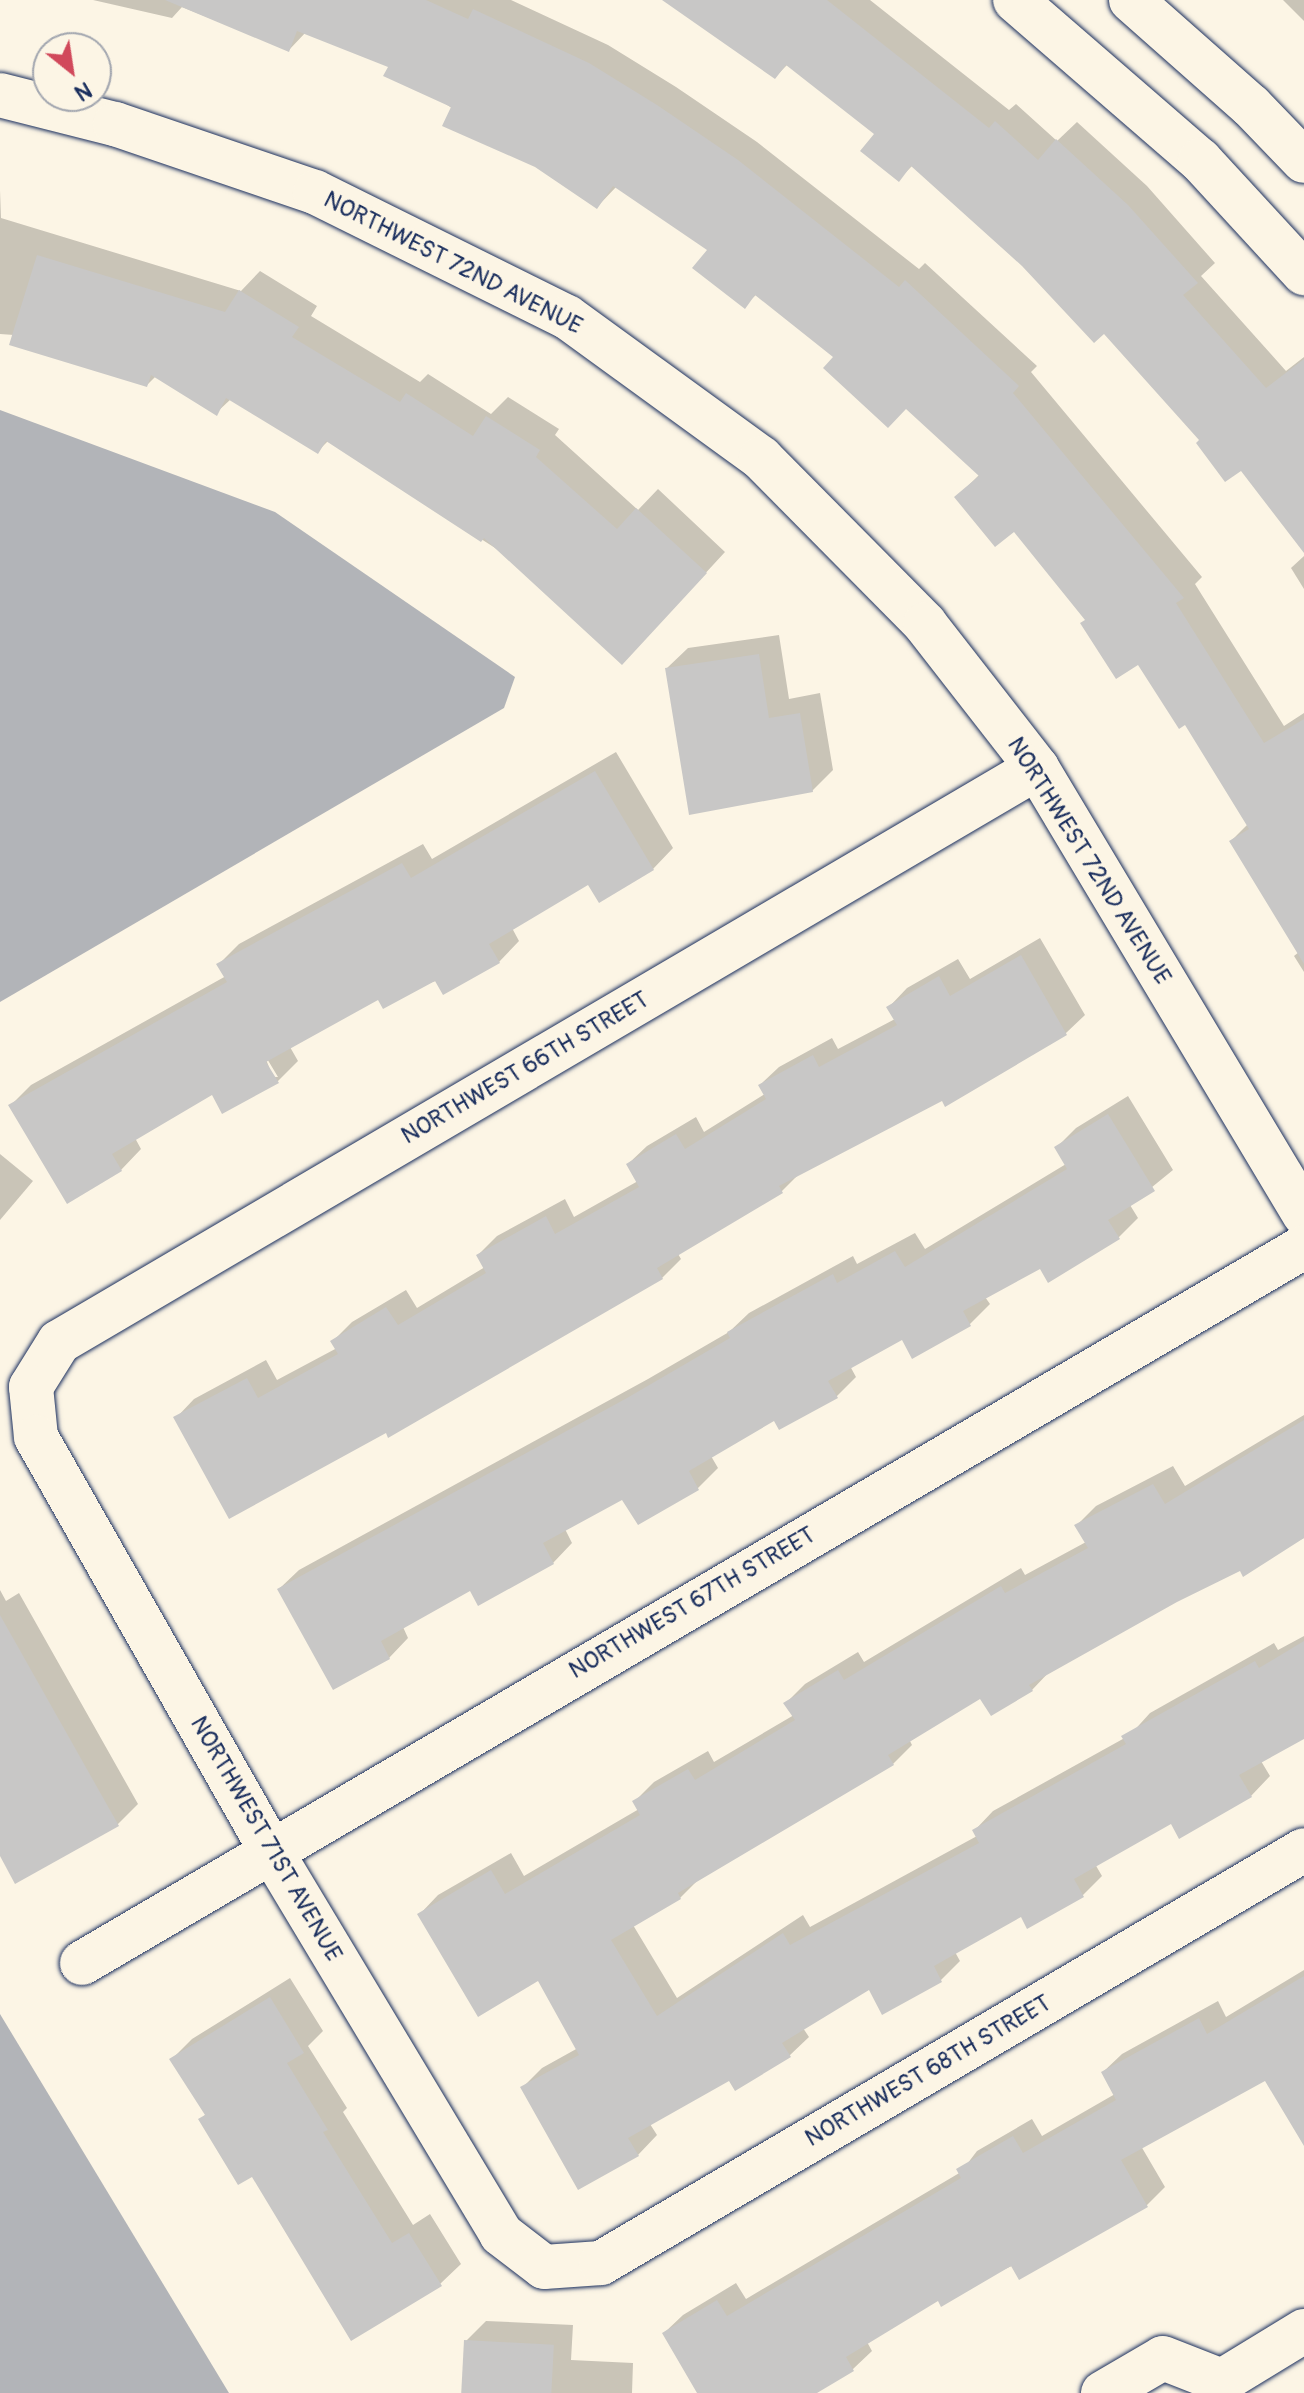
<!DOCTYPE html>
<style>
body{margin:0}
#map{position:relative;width:1304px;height:2393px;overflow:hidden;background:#fcf5e5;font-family:Pangolin,sans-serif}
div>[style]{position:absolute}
.water>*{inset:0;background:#b2b4b8}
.shadow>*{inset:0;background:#0003}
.building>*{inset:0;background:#c8c7c6;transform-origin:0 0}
.roads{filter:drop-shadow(0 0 2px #1b2f5e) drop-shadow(0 0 2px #1b2f5e)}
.minor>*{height:44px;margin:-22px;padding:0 22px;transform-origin:22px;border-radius:22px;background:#fcf5e5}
span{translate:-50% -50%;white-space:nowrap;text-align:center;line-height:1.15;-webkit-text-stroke:6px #fcf5e5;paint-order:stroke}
.street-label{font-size:24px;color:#1b2f5e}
.north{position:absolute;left:32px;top:32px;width:80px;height:80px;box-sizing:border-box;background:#fcf5e5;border:2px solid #a2a6af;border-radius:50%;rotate:150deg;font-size:22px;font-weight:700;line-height:32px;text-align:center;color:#1b2f5e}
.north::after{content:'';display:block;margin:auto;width:28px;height:36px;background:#d1495b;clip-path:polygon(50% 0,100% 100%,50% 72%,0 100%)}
</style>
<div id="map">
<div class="water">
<div style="clip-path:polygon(0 410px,275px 512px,515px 677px,504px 708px,0 1002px)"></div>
<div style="clip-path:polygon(0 2014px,229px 2393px,0 2393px)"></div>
</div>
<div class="shadow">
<div style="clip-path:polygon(93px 0,511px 0,608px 45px,676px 87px,757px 142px,919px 269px,925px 263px,1037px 366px,1031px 372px,1202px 577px,1195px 584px,1284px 726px,1304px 713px,1304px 972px,1294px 956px,1299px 952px,1231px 841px,1248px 824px,1186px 722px,1139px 662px,1087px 619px,1014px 529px,957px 497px,980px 474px,906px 407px,757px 294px,744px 306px,709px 249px,617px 186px,597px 207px,390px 66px,306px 32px,289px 50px,182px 7px,172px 18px)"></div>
<div style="clip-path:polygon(667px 0,870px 0,1009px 110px,1016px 104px,1057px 141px,1077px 122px,1147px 186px,1215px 263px,1201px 276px,1286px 371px,1304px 357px,1304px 550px,1241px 468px,1202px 440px,1105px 331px,913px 165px,899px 179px,877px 134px,788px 64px,775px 77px)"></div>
<div style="clip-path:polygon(1283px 0,1304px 0,1304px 21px)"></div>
<div style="clip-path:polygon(0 190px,1px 218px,241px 291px,260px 271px,317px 306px,311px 316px,420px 382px,428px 374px,491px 414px,508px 397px,559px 429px,555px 435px,638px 510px,658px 489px,725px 552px,642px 642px,328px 441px,318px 451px,231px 399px,216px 413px,156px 376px,147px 385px,14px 335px,0 334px)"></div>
<div style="clip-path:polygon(1304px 556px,1304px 589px,1291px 568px)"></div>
<div style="clip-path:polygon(779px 635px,789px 699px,820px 693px,833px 770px,812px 791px,667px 668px,688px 648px)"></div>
<div style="clip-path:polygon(evenodd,616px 752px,673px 848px,653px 869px,589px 882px,512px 928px,519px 941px,499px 962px,379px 998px,290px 1047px,298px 1061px,278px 1081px,213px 1092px,135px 1138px,141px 1149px,121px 1170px,11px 1105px,31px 1085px,226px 976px,219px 964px,239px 944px,423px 844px,432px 859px,616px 752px,263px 1052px,278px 1077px,273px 1077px,263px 1052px)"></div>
<div style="clip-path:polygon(1040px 938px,1085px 1015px,1066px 1033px,945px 1104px,942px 1099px,800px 1173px,782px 1191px,678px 1254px,681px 1259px,662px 1278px,386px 1431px,176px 1418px,194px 1399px,266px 1360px,277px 1380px,337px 1348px,333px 1341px,352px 1322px,406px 1290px,417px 1308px,485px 1267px,478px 1255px,497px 1236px,565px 1199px,574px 1217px,638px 1181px,628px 1164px,647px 1146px,696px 1117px,704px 1132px,765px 1094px,760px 1085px,779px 1067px,832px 1038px,838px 1049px,895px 1019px,889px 1007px,907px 988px,958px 959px,970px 979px)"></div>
<div style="clip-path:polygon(1128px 1096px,1173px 1170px,1130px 1205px,1138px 1218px,1119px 1237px,1040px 1266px,985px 1297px,990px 1304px,970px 1324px,913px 1356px,903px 1337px,850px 1366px,856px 1377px,837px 1396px,775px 1418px,711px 1456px,718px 1468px,698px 1488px,638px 1523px,623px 1497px,565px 1529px,572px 1543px,553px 1563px,471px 1588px,403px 1627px,408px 1638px,389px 1658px,279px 1589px,299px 1570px,648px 1379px,729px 1332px,749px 1313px,853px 1256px,857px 1264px,915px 1233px,925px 1249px,1066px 1164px,1056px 1148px,1076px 1128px)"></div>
<div style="clip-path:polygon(0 1154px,33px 1181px,0 1220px)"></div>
<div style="clip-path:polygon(1304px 1415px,1304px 1538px,1176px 1600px,1051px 1670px,1032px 1690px,981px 1696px,909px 1739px,912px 1745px,893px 1764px,700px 1878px,680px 1898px,633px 1925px,677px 1998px,803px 1915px,810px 1927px,977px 1836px,974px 1831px,993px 1811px,1130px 1735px,1150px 1713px,1274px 1643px,1278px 1650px,1304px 1636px,1304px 1737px,1261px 1761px,1270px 1776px,1251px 1796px,1171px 1822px,1095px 1864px,1102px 1876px,1082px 1896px,1022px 1914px,955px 1952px,960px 1961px,941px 1980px,869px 1987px,803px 2028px,809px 2037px,789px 2056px,730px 2079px,650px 2124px,657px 2135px,638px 2155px,523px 2087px,542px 2068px,578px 2048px,539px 1978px,419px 1915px,438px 1895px,511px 1853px,524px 1876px,639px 1809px,634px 1802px,654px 1782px,708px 1751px,714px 1762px,794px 1715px,786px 1703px,805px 1684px,858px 1652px,864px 1662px,1021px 1568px,1025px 1575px,1086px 1542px,1077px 1525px,1096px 1506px,1173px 1466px,1185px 1486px)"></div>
<div style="clip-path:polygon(0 1590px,6px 1601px,19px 1593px,138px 1804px,118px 1824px,0 1852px)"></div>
<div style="clip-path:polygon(1304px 1970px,1304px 2097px,1266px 2078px,1141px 2146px,1165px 2187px,1146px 2206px,938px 2299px,867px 2342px,872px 2351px,853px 2369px,813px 2393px,700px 2393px,664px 2333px,683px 2315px,736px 2283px,746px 2299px,961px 2172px,977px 2151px,1032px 2119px,1042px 2136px,1115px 2094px,1103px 2072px,1122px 2054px,1218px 2001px,1226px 2017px)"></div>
<div style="clip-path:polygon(290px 1978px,323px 2031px,308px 2046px,347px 2108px,343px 2112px,413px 2225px,430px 2214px,461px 2264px,440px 2284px,252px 2174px,200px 2120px,206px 2114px,172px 2059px,192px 2039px)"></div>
<div style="clip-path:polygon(486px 2321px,573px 2325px,571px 2360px,633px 2363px,632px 2393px,463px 2393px,466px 2341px)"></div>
</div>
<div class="building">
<div style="clip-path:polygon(165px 0,426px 0,468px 19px,473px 9px,589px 63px,657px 105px,738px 160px,899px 287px,905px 280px,1019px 386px,1013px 393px,1184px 598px,1176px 603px,1264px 743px,1304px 719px,1304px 964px,1229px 841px,1249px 829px,1185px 725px,1179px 729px,1138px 665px,1116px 679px,1080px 623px,1085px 620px,1014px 532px,995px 547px,954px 497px,979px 476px,906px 409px,888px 428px,823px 368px,833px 357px,755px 295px,745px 309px,692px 268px,707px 250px,613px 186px,597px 209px,535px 167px,442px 126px,451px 107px,383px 76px,388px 67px,297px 31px,289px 52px)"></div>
<div style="clip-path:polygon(662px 0,827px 0,989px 128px,995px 121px,1038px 160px,1056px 139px,1128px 205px,1198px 283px,1183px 295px,1266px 388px,1304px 359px,1304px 553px,1241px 471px,1225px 482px,1196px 443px,1199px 440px,1104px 334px,1094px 343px,1022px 266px,911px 166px,899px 182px,860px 151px,874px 134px,786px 65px,775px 79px)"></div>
<div style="clip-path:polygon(37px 255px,225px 312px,239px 290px,299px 327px,292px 337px,400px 402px,406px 393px,473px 436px,486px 416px,540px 450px,536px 457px,617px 529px,636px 508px,707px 573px,622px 665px,484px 538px,481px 542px,326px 441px,318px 454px,226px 398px,217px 416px,151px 375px,147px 387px,9px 345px)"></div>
<div style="clip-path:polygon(759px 654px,769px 718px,800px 713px,813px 792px,689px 815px,665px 668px)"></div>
<div style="clip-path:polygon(595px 771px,654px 870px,599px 903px,588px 885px,489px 944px,500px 963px,443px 995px,435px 981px,383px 1009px,378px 1000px,266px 1062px,279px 1083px,222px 1114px,212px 1095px,112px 1154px,122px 1171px,67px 1204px,8px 1105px,227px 982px,216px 964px,402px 863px,411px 878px)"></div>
<div style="clip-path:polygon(1021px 955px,1067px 1035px,945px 1107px,942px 1101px,779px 1186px,783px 1193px,657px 1268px,663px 1279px,388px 1438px,386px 1433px,229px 1519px,173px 1417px,247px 1378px,258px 1398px,338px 1354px,330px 1341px,386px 1307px,398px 1325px,486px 1273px,476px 1255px,546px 1216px,555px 1234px,639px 1187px,626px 1164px,676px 1134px,685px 1149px,766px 1099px,758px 1085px,813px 1055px,819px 1067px,897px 1025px,886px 1007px,939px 976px,950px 996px)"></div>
<div style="clip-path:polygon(1108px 1114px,1155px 1191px,1108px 1220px,1120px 1239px,1048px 1283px,1040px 1269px,963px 1311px,971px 1326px,912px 1359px,902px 1340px,828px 1381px,838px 1398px,779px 1430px,774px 1421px,689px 1471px,699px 1490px,638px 1525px,622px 1500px,543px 1543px,554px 1564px,478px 1606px,470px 1591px,381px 1641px,390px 1659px,333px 1690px,277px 1589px,627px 1398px,730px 1338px,727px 1332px,833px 1274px,837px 1283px,895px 1251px,905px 1267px,1067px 1169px,1054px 1147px)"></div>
<div style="clip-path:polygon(1304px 1420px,1304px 1538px,1243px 1577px,1240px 1571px,1177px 1602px,1029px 1685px,1033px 1691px,991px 1716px,980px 1699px,888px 1755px,894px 1765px,678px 1893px,681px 1899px,611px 1940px,657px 2016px,783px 1933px,790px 1945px,979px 1843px,972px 1830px,1126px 1744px,1121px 1736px,1255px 1661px,1259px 1668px,1304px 1641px,1304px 1739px,1239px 1775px,1252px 1797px,1179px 1839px,1171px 1824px,1074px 1879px,1084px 1897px,1027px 1929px,1021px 1917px,934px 1966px,942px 1982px,882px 2015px,869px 1990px,782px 2043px,791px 2057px,735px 2091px,729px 2081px,628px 2138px,639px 2156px,578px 2190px,520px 2087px,579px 2055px,538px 1981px,478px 2017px,417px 1914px,491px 1870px,505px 1894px,640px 1815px,632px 1801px,688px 1769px,695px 1780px,795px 1720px,783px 1703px,838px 1670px,844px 1680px,1001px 1586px,1005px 1593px,1088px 1548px,1074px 1525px,1153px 1484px,1165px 1504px)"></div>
<div style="clip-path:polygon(0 1615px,119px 1826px,15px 1884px,0 1856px)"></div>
<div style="clip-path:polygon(1304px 1976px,1304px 2146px,1265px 2081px,1121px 2160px,1148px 2207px,1019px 2280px,1011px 2266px,941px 2307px,938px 2301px,846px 2357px,854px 2371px,817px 2393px,697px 2393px,662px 2333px,717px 2300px,727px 2316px,961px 2178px,956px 2169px,1013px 2136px,1023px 2153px,1116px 2100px,1101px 2072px,1199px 2018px,1207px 2034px)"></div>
<div style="clip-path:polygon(270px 1997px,304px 2053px,287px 2063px,328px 2130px,323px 2132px,392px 2243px,409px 2233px,442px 2286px,351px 2341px,252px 2177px,238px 2185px,198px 2119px,205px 2115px,169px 2059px)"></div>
<div style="left:464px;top:2340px;width:90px;height:53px;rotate:3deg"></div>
</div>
<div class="roads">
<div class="minor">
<div style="left:1015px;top:0;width:245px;rotate:40.9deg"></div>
<div style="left:1200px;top:160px;width:154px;rotate:47.4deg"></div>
<div style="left:1131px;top:0;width:160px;rotate:41.5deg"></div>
<div style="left:1251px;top:106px;width:76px;rotate:46.1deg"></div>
<div style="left:0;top:95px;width:119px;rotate:14.2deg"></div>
<div style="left:115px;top:124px;width:211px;rotate:18.8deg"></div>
<div style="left:315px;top:192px;width:281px;rotate:26.4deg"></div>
<div style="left:567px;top:317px;width:240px;rotate:36deg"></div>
<div style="left:761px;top:458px;width:233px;rotate:45.3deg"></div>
<div style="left:925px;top:624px;width:182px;rotate:52.1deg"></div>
<div style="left:1037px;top:768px;width:520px;rotate:59.09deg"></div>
<div style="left:1037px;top:768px;width:1134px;rotate:149.59deg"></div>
<div style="left:59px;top:1342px;width:53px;rotate:121.9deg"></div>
<div style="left:31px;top:1387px;width:50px;rotate:84.3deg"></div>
<div style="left:36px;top:1437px;width:474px;rotate:60.4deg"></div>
<div style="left:270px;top:1849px;width:449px;rotate:59deg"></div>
<div style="left:501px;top:2234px;width:54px;rotate:37.5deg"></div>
<div style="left:544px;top:2267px;width:57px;rotate:-4deg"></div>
<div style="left:601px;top:2263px;width:815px;rotate:-30.43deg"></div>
<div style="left:82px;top:1963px;width:1416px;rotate:-30.37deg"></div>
<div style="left:1103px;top:2393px;width:69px;rotate:-30.3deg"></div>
<div style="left:1163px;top:2358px;width:63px;rotate:21.3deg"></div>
<div style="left:1222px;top:2381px;width:96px;rotate:-31.4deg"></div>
</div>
</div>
<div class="street-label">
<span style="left:453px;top:263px;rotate:27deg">NORTHWEST 72ND AVENUE</span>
<span style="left:1089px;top:861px;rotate:58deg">NORTHWEST 72ND AVENUE</span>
<span style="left:525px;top:1068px;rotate:-30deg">NORTHWEST 66TH STREET</span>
<span style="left:692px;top:1603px;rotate:-30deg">NORTHWEST 67TH STREET</span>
<span style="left:266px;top:1839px;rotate:60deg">NORTHWEST 71ST AVENUE</span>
<span style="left:928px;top:2071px;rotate:-30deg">NORTHWEST 68TH STREET</span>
</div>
<div class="north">N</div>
</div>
